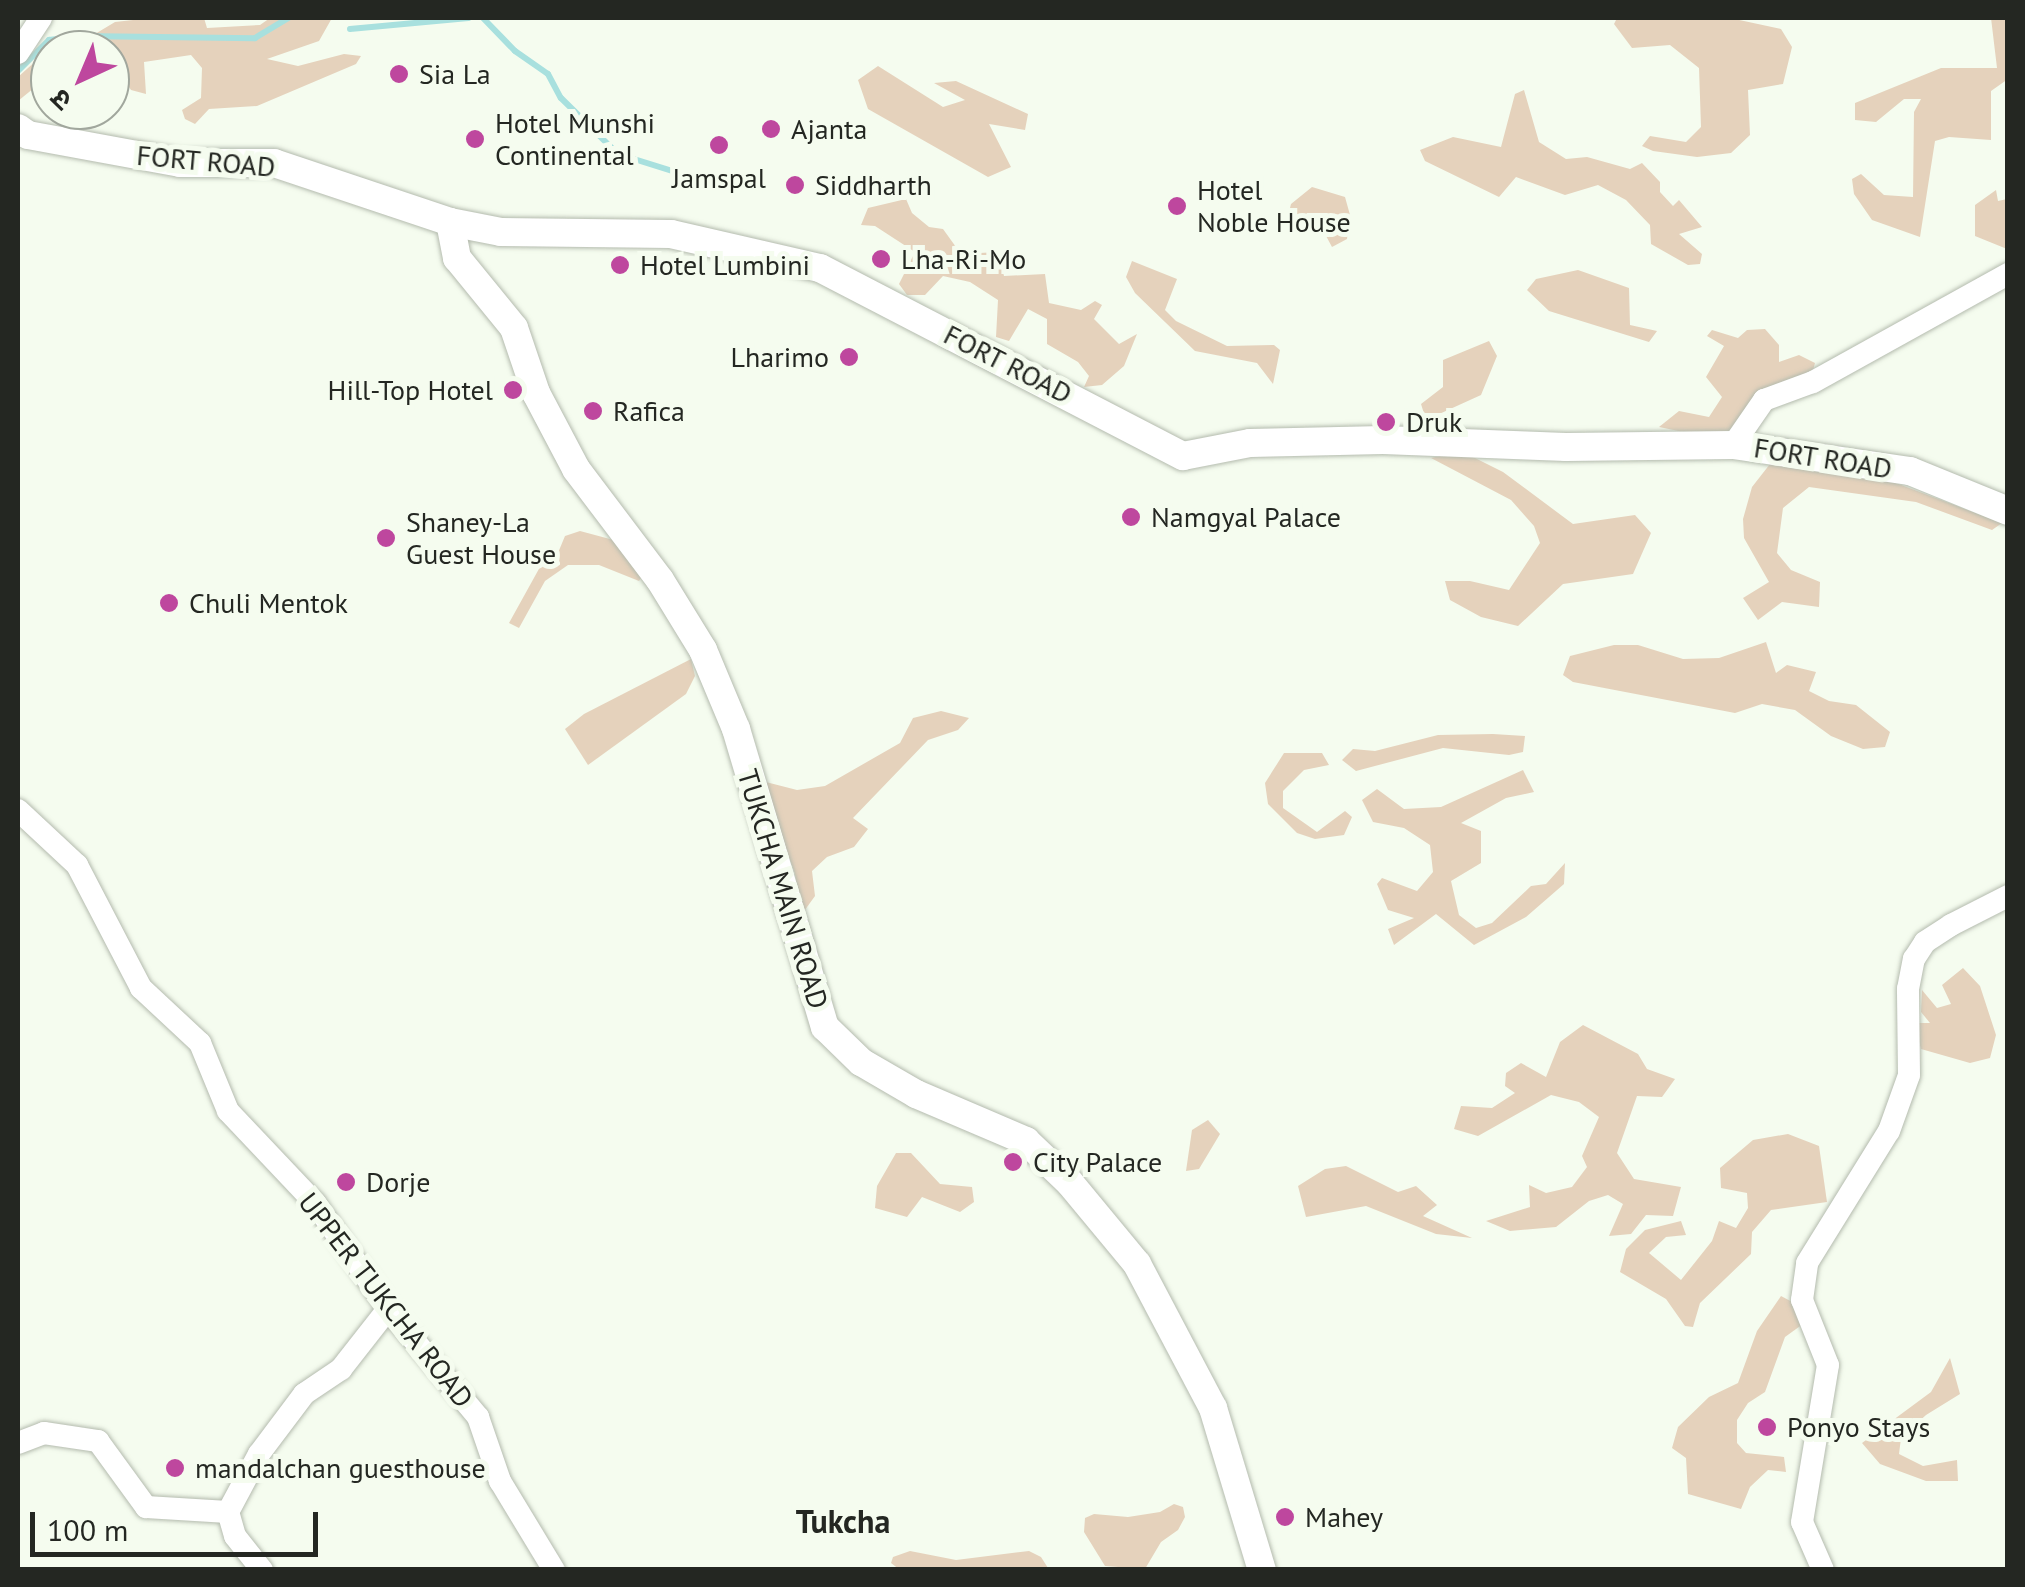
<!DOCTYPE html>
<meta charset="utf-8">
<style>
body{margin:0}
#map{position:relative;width:2025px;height:1587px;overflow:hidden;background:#f5fcef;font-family:"PT Sans","Noto Sans Devanagari",sans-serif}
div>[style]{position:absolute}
.green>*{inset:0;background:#e5d2bc}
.stream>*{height:6px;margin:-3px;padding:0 3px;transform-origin:3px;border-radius:3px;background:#a8e0de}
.roads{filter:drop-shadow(0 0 2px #b4bbae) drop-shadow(0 0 2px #b4bbae)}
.minor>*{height:22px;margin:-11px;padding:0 11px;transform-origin:11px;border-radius:11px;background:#fff}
.tertiary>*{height:28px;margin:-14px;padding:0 14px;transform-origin:14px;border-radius:14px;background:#fff}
.dots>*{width:28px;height:28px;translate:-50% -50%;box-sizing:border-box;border:5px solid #f5fcef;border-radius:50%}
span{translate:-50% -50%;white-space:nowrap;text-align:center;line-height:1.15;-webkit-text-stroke:10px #f5fcef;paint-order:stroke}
.poi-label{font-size:28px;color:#242722}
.left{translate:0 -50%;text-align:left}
.right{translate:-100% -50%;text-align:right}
.street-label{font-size:28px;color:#242722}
.quarter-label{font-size:32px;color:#242722;font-weight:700}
.frame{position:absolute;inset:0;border:20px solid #242722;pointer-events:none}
.north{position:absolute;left:30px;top:30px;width:100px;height:100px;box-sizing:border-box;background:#f5fcef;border:2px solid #a1a79d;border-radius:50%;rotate:224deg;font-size:28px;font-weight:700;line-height:40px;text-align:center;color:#242722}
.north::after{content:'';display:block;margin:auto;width:35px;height:45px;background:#be479e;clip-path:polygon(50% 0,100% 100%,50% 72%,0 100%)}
.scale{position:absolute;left:30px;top:1512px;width:288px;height:45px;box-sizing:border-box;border:5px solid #242722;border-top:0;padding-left:12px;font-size:30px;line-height:35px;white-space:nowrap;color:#242722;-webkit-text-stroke:8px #f5fcef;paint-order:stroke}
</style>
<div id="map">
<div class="green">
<div style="clip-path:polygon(151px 18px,204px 18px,207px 28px,260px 25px,270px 18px,332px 18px,319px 41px,267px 59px,298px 66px,344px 54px,361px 56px,356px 64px,257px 106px,209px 109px,195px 124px,185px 119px,182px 110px,201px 98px,202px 68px,191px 55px,144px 62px,146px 94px,131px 90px,110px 59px,110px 50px,50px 50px,50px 75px,18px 101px,18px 77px,67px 33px,95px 34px,115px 22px)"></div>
<div style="clip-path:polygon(1617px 18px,1730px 18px,1781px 29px,1792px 47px,1783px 84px,1748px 90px,1750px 135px,1731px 153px,1697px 157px,1653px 151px,1642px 146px,1650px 136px,1686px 142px,1701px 127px,1699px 68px,1670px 45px,1632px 48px,1614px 24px)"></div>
<div style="clip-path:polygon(1991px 18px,2007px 18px,2008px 79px,1991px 91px,1991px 140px,1949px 137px,1935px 141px,1920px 237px,1872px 220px,1854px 194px,1852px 179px,1861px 174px,1884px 195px,1913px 197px,1914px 112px,1921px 99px,1904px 99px,1876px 122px,1855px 120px,1855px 103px,1941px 68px,1997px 68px)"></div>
<div style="clip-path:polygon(878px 66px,943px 107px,965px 100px,934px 83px,956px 81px,1028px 114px,1025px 130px,989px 124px,1011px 167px,988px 177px,868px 109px,858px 80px)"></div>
<div style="clip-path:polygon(1524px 90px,1539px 142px,1566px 159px,1587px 157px,1630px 169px,1642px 163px,1660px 182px,1660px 192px,1673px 206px,1679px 200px,1702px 227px,1679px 234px,1702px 254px,1700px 264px,1688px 265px,1651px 244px,1650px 225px,1626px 200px,1598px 185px,1565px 195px,1516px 177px,1499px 197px,1425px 161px,1420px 150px,1453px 137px,1501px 147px,1515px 94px)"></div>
<div style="clip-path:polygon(1312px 187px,1345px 197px,1350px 215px,1347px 239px,1332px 247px,1325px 234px,1299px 215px,1288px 216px,1291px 204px)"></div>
<div style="clip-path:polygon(1996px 190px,1998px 201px,2007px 199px,2007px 249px,1975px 236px,1975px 205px)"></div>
<div style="clip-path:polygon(906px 199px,912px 213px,929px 227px,943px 229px,961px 254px,998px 252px,1004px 276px,1045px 274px,1049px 303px,1081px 310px,1095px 301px,1102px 305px,1094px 319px,1119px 344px,1137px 334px,1124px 366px,1102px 385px,1084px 387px,1089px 376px,1078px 362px,1047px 344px,1047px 319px,1028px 309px,1009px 341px,996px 337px,998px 300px,970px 282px,943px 276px,925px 295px,907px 295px,899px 284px,915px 252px,875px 226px,861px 225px,868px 208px)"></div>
<div style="clip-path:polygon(1132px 261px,1177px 279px,1165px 310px,1176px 321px,1227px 346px,1274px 345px,1280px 350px,1273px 384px,1257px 363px,1195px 351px,1135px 293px,1126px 277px)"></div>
<div style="clip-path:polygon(1578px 270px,1629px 288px,1630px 325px,1657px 331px,1649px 342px,1549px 311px,1527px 290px,1536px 279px)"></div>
<div style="clip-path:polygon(1765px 329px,1779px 345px,1779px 362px,1799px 355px,1815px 363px,1812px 374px,1735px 430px,1698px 435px,1659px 427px,1679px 411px,1709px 417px,1722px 397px,1706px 377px,1724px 346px,1707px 336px,1712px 330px,1738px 338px,1747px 330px)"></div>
<div style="clip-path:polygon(1489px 341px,1497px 356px,1481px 395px,1426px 420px,1421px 404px,1443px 387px,1443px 360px)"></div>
<div style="clip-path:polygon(1461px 451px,1503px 472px,1573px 524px,1635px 515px,1651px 533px,1633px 574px,1563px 584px,1518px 626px,1481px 617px,1450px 600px,1445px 581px,1470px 581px,1509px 590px,1540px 543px,1534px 526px,1511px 500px,1431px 458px)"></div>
<div style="clip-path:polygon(1770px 464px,1888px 480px,2002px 523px,1992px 530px,1916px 502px,1809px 487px,1783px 508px,1777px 553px,1791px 570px,1820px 582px,1819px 607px,1782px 602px,1758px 620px,1743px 598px,1769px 582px,1744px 538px,1743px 519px,1752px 487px)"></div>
<div style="clip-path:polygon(580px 531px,621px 542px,644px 573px,639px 581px,599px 565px,568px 565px,545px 581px,519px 628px,509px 623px,540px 567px,555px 560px,565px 536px)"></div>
<div style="clip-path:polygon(1766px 642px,1776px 673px,1787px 665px,1816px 672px,1809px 691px,1829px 701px,1856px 705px,1890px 732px,1885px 747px,1863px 749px,1831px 736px,1795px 710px,1762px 704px,1735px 713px,1573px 682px,1563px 675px,1570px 656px,1614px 645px,1638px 645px,1683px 659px,1719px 658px)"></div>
<div style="clip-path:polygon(691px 659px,695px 676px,686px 694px,588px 765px,565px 729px,584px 714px)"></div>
<div style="clip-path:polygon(941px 711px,969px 718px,958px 730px,928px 740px,853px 818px,868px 829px,854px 847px,827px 857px,812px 871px,815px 896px,802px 914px,795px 874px,762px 781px,797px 790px,825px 786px,900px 743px,913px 718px)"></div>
<div style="clip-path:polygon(1493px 734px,1525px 736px,1523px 752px,1509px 755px,1443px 748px,1356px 771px,1342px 760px,1353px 749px,1375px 751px,1438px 735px)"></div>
<div style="clip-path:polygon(1284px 753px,1322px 753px,1329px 765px,1304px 770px,1283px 791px,1283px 808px,1317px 832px,1345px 811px,1352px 817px,1344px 835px,1315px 839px,1297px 833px,1268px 804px,1265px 783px)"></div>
<div style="clip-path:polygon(1523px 770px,1534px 792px,1506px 798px,1461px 823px,1481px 831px,1481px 863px,1451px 881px,1459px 915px,1476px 928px,1492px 923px,1531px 886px,1546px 884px,1565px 863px,1564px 884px,1526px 917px,1474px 945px,1436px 914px,1394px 945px,1388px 929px,1414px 918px,1388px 910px,1377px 884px,1382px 878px,1417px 891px,1433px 872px,1430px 845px,1404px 828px,1373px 822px,1362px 800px,1377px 789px,1404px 809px,1441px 807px)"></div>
<div style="clip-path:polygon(1963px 968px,1980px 986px,1996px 1035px,1990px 1058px,1970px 1063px,1921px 1049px,1914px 1023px,1930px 1023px,1921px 1012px,1922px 990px,1937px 1008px,1951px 1004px,1942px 985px)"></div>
<div style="clip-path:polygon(1583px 1025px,1638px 1054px,1647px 1069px,1675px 1079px,1662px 1097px,1637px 1096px,1617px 1153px,1634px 1179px,1681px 1187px,1673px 1216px,1646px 1215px,1631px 1234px,1609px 1236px,1623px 1204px,1608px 1195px,1589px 1201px,1556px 1227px,1510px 1231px,1486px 1221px,1530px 1207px,1529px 1185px,1546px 1193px,1572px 1187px,1587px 1167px,1582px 1156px,1599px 1117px,1579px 1102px,1551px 1095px,1478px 1136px,1454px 1129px,1461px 1106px,1492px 1108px,1515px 1093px,1505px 1086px,1506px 1073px,1521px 1063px,1546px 1077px,1560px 1042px)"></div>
<div style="clip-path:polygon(1208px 1120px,1220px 1134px,1199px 1169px,1186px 1171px,1192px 1130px)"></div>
<div style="clip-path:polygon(1788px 1134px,1819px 1146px,1827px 1202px,1771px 1210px,1752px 1232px,1751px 1254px,1700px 1303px,1693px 1327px,1685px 1326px,1666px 1299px,1620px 1272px,1626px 1249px,1645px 1230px,1681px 1221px,1686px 1235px,1666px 1237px,1649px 1253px,1681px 1280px,1712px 1241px,1719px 1221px,1736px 1228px,1748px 1208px,1747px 1193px,1721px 1188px,1720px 1168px,1753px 1140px)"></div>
<div style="clip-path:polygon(896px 1153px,911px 1153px,940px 1184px,972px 1187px,974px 1202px,960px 1212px,922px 1197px,907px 1217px,875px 1208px,877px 1186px)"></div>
<div style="clip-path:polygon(1346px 1166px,1398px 1192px,1416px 1186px,1437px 1205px,1423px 1216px,1472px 1238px,1436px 1234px,1366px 1206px,1306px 1217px,1298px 1186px,1325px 1169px)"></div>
<div style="clip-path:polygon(1781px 1296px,1796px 1304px,1803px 1324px,1785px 1337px,1765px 1392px,1748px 1403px,1737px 1420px,1737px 1443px,1746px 1453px,1784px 1457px,1786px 1472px,1768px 1470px,1750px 1487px,1741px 1509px,1688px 1494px,1686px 1458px,1672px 1448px,1678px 1427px,1709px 1397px,1738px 1383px,1757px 1331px)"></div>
<div style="clip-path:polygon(1950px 1358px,1960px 1394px,1926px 1415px,1901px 1438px,1899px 1454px,1923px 1466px,1957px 1460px,1958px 1481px,1926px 1481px,1880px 1464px,1862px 1443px,1931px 1392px)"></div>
<div style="clip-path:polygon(1174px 1504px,1183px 1507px,1185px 1517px,1178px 1530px,1161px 1542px,1145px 1569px,1105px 1566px,1084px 1532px,1085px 1518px,1094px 1514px,1128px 1517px,1160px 1512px)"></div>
<div style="clip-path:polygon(910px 1551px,956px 1560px,1029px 1551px,1041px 1557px,1048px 1568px,900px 1570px,891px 1563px,893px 1557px)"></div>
</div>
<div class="stream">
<div style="left:483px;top:18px;width:46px;rotate:45.9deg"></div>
<div style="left:515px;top:51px;width:40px;rotate:34.9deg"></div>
<div style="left:548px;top:74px;width:27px;rotate:62deg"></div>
<div style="left:561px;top:98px;width:80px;rotate:44.5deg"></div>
<div style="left:618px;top:154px;width:101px;rotate:17.4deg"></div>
<div style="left:350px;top:29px;width:119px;rotate:-5.3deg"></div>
<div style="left:18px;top:71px;width:44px;rotate:-45deg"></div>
<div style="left:49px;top:40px;width:31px;rotate:-7deg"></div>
<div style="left:80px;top:36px;width:175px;rotate:0.7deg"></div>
<div style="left:255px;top:38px;width:39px;rotate:-31deg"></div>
</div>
<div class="roads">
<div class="minor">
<div style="left:18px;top:53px;width:42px;rotate:-56.7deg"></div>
<div style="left:1733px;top:445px;width:55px;rotate:-55.4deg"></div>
<div style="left:1764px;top:400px;width:52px;rotate:-20.2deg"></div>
<div style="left:1813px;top:382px;width:223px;rotate:-29deg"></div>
<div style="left:18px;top:810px;width:81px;rotate:43deg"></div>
<div style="left:77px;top:865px;width:139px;rotate:62.5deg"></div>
<div style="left:141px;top:988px;width:81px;rotate:43deg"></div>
<div style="left:200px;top:1043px;width:74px;rotate:67.6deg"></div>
<div style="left:228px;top:1111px;width:127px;rotate:46.6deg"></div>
<div style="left:315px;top:1203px;width:129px;rotate:55.4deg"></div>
<div style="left:388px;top:1309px;width:141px;rotate:50.2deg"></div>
<div style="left:478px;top:1417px;width:68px;rotate:71deg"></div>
<div style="left:500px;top:1481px;width:104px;rotate:58.8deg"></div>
<div style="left:18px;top:1443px;width:28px;rotate:-21deg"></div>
<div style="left:44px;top:1433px;width:55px;rotate:8.4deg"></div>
<div style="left:98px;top:1441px;width:82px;rotate:54deg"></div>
<div style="left:146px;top:1507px;width:82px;rotate:3.5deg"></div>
<div style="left:262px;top:1570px;width:43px;rotate:-128.5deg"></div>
<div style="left:235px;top:1536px;width:25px;rotate:-106deg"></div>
<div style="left:228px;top:1512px;width:66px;rotate:-61.9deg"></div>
<div style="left:259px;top:1454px;width:75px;rotate:-53.1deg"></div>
<div style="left:304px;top:1394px;width:45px;rotate:-34deg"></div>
<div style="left:341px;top:1369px;width:76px;rotate:-51.9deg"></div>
<div style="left:1823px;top:1570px;width:52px;rotate:-113.6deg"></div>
<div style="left:1802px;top:1522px;width:159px;rotate:-80.6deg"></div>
<div style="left:1828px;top:1365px;width:70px;rotate:-111.8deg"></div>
<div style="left:1802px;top:1300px;width:37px;rotate:-82deg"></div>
<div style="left:1807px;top:1263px;width:155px;rotate:-58.2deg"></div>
<div style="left:1889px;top:1131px;width:59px;rotate:-70.3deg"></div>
<div style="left:1909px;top:1075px;width:86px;rotate:-90.7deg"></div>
<div style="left:1908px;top:989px;width:31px;rotate:-79deg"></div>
<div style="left:1914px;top:959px;width:20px;rotate:-57deg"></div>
<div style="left:1925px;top:942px;width:31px;rotate:-33deg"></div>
<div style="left:1951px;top:925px;width:64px;rotate:-27deg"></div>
</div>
<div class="tertiary">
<div style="left:18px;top:128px;width:12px;rotate:35deg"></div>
<div style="left:28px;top:135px;width:155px;rotate:10.4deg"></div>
<div style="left:180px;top:163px;width:94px"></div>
<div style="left:274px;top:163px;width:186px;rotate:18.5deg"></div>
<div style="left:450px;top:222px;width:52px;rotate:11.1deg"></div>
<div style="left:501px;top:232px;width:170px;rotate:0.7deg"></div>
<div style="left:671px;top:234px;width:153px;rotate:12.9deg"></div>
<div style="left:820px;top:268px;width:409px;rotate:27.4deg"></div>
<div style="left:1183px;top:456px;width:68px;rotate:-11deg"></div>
<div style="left:1250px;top:443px;width:133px;rotate:-1.3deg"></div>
<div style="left:1383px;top:440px;width:183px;rotate:2.2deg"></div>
<div style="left:1566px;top:447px;width:167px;rotate:-0.7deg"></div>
<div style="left:1733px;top:445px;width:179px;rotate:8.4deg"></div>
<div style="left:1910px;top:471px;width:106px;rotate:22.2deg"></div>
<div style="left:450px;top:222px;width:37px;rotate:79deg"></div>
<div style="left:457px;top:258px;width:90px;rotate:50.8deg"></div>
<div style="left:514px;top:328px;width:69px;rotate:71.3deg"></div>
<div style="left:536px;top:393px;width:86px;rotate:62.2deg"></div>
<div style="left:576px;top:469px;width:139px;rotate:52.9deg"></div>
<div style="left:660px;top:580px;width:82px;rotate:58.4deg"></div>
<div style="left:703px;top:650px;width:86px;rotate:67.3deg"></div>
<div style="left:736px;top:729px;width:311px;rotate:73.4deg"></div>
<div style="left:825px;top:1027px;width:50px;rotate:44.2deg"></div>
<div style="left:861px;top:1062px;width:64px;rotate:30.2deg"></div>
<div style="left:916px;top:1094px;width:120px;rotate:23.1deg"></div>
<div style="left:1026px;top:1141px;width:61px;rotate:43.7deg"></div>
<div style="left:1070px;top:1183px;width:105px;rotate:50.4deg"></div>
<div style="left:1137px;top:1264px;width:163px;rotate:62.2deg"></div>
<div style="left:1213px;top:1408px;width:169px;rotate:73.2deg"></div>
</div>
</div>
<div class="dots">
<div style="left:399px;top:74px;background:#be479e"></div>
<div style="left:771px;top:129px;background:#be479e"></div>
<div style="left:475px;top:139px;background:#be479e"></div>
<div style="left:719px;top:145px;background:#be479e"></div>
<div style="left:795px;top:185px;background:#be479e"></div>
<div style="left:1177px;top:206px;background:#be479e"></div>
<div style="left:881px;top:259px;background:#be479e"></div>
<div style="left:620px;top:265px;background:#be479e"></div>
<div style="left:849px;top:357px;background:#be479e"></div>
<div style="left:513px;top:390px;background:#be479e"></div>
<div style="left:593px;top:411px;background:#be479e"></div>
<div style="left:1386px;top:422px;background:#be479e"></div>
<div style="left:1131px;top:517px;background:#be479e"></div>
<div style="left:386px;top:538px;background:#be479e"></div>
<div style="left:169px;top:603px;background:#be479e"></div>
<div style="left:1013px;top:1162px;background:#be479e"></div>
<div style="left:346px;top:1182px;background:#be479e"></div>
<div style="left:1767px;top:1427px;background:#be479e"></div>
<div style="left:175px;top:1468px;background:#be479e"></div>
<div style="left:1285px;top:1517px;background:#be479e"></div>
</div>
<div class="poi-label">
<span class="left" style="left:419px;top:74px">Sia La</span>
<span class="left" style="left:495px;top:139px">Hotel Munshi<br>Continental</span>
<span class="left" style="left:791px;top:129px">Ajanta</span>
<span style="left:719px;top:178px">Jamspal</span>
<span class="left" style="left:815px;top:185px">Siddharth</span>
<span class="left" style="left:1197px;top:206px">Hotel<br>Noble House</span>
<span class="left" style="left:901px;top:259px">Lha-Ri-Mo</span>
<span class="left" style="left:640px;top:265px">Hotel Lumbini</span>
<span class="right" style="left:829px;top:357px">Lharimo</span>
<span class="right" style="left:493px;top:390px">Hill-Top Hotel</span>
<span class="left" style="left:613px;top:411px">Rafica</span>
<span class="left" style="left:1406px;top:422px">Druk</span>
<span class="left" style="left:1151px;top:517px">Namgyal Palace</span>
<span class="left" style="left:406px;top:538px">Shaney-La<br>Guest House</span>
<span class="left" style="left:189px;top:603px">Chuli Mentok</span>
<span class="left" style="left:1033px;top:1162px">City Palace</span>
<span class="left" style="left:366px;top:1182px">Dorje</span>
<span class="left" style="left:1787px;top:1427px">Ponyo Stays</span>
<span class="left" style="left:195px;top:1468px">mandalchan guesthouse</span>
<span class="left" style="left:1305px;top:1517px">Mahey</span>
</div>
<div class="street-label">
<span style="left:206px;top:161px;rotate:5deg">FORT ROAD</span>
<span style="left:1008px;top:364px;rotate:27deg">FORT ROAD</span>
<span style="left:1823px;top:458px;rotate:9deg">FORT ROAD</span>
<span style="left:783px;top:889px;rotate:73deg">TUKCHA MAIN ROAD</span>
<span style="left:386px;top:1300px;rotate:52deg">UPPER TUKCHA ROAD</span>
</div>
<div class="quarter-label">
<span style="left:843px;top:1521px">Tukcha</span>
</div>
<div class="frame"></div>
<div class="north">उ</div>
<div class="scale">100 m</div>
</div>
